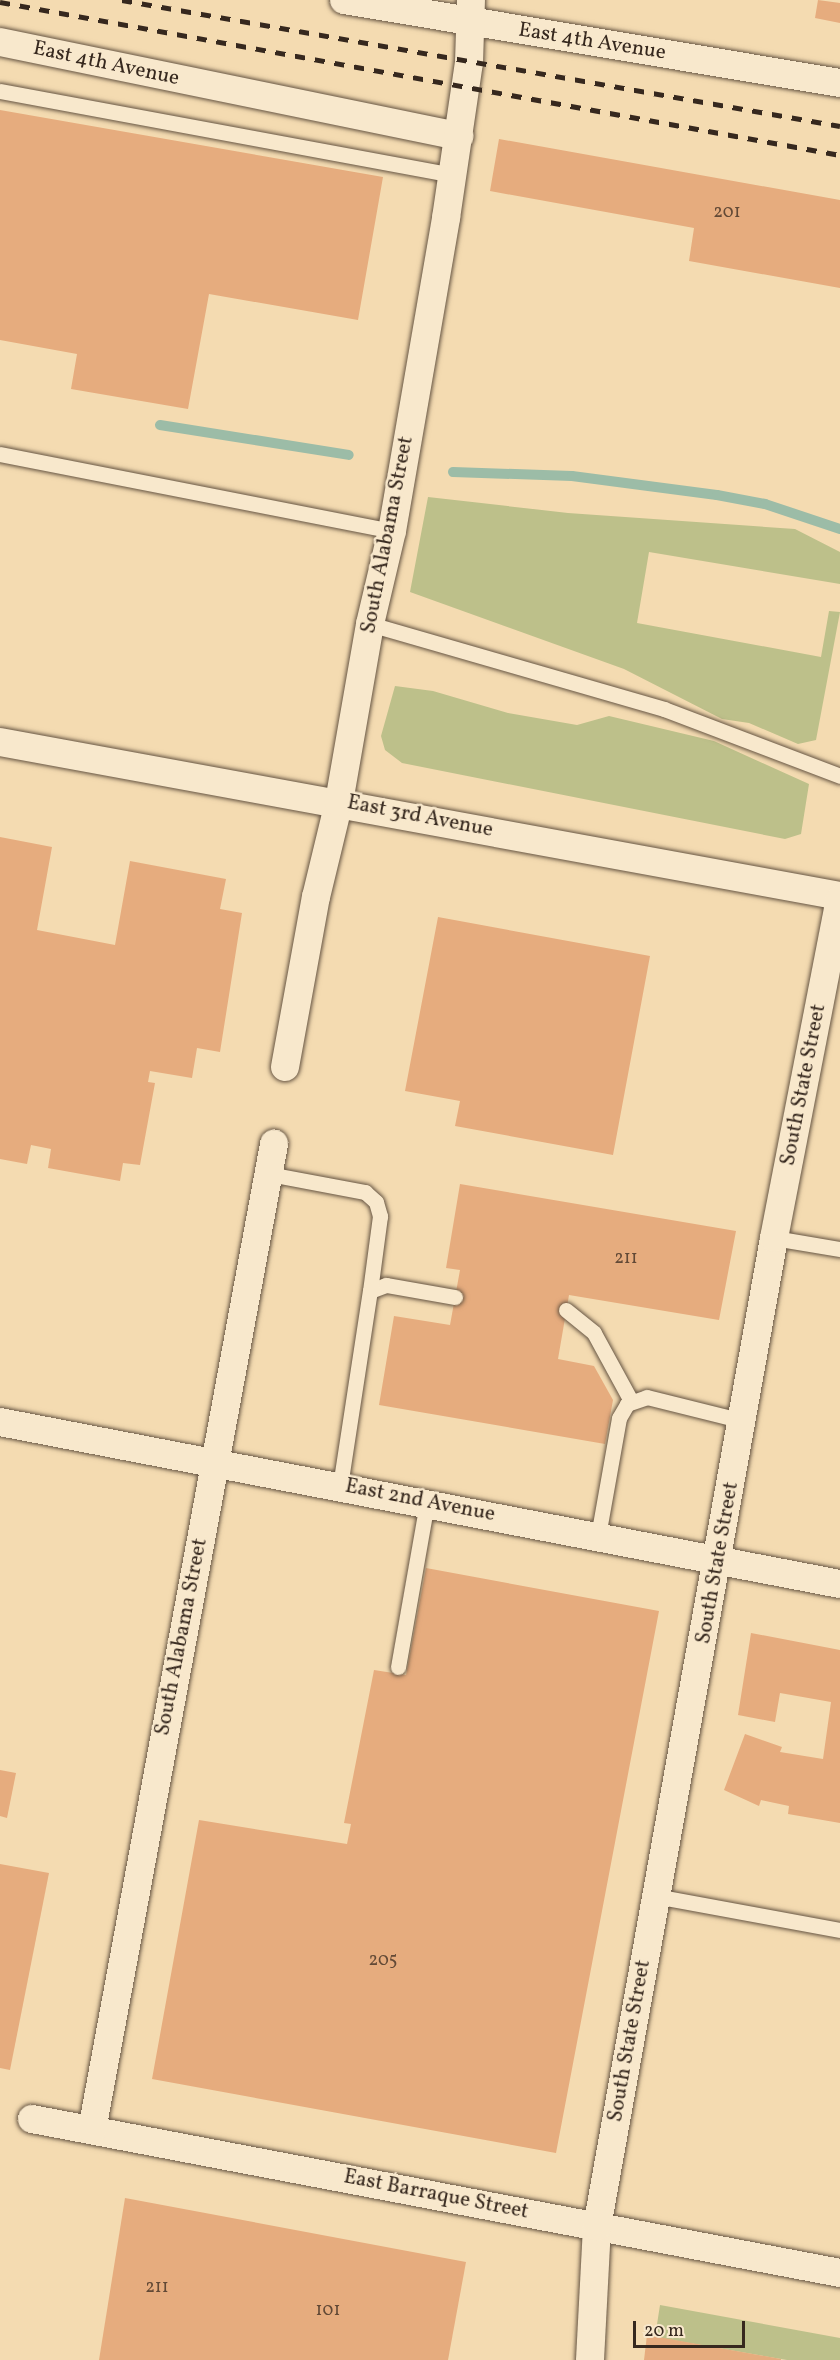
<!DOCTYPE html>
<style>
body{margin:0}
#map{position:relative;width:840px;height:2360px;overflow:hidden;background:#f4dbb1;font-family:Vollkorn,serif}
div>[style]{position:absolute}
.green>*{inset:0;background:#bdc08a}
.stream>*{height:10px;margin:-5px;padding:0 5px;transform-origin:5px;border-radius:5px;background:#9cbca7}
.building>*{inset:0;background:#e6ac7e}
.roads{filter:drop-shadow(0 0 2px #665543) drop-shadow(0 0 2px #665543)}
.service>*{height:15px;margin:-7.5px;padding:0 7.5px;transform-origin:7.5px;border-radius:7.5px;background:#f8e8cc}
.minor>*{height:28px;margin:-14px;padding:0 14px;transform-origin:14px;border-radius:14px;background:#f8e8cc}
.rail>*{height:4.5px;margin-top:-2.25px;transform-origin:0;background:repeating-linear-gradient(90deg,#36281e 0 10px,transparent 0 20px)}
span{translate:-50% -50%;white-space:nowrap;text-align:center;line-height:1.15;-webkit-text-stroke:5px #f8e8cc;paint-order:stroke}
.number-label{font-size:18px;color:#624936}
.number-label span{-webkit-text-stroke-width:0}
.street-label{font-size:21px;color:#36281e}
.scale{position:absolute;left:633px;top:2321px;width:112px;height:27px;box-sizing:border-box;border:3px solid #36281e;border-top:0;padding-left:8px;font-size:18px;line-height:21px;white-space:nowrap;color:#36281e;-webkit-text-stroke:4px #f8e8cc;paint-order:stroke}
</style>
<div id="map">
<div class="green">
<div style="clip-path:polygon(428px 497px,568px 513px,795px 529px,840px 552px,840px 584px,649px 552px,637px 623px,821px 657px,829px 611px,840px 612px,816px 740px,798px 744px,749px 723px,722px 719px,624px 669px,410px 592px)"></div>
<div style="clip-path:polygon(395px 686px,433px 691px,508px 713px,577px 725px,609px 716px,714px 741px,809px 784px,801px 834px,785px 839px,402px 763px,385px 750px,381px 736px)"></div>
<div style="clip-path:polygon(660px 2305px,840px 2338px,840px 2360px,787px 2360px,655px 2337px)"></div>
</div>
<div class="stream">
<div style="left:160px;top:425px;width:191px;rotate:9deg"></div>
<div style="left:453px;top:472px;width:119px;rotate:1.9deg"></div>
<div style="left:572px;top:476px;width:146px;rotate:7.5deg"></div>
<div style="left:717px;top:495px;width:49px;rotate:10.6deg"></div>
<div style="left:765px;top:504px;width:79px;rotate:18.4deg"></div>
</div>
<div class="building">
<div style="clip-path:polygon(818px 0,840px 3px,840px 23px,815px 18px)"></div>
<div style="clip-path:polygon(0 110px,383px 177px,358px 320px,209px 294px,188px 409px,71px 389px,77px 354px,0 340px)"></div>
<div style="clip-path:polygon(499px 139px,840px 200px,840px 288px,689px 261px,694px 228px,490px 191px)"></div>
<div style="clip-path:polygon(0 837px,52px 847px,37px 930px,115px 945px,130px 861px,226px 879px,220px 909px,242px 913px,220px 1052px,197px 1048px,192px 1078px,150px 1071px,148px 1082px,155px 1083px,140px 1165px,123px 1163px,120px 1181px,48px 1168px,51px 1149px,31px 1145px,27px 1164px,0 1159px)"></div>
<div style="clip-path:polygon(438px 917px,650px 956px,613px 1155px,455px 1126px,460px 1101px,405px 1091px)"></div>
<div style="clip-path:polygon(460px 1184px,736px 1231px,719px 1320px,569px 1295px,558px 1359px,594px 1366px,613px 1400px,605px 1444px,379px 1405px,394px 1316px,450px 1325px,460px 1270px,446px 1268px)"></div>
<div style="clip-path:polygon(426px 1568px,659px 1611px,556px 2153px,152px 2079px,199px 1820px,347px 1844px,351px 1824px,344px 1823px,374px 1670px,406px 1675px)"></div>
<div style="clip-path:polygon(751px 1633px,840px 1650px,840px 1823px,788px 1814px,789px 1806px,761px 1800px,759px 1806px,724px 1790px,745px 1734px,782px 1747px,780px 1752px,823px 1759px,831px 1702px,780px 1693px,775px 1722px,738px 1715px)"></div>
<div style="clip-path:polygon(0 1770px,16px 1773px,7px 1818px,0 1816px)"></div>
<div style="clip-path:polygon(0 1864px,49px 1873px,10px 2070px,0 2068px)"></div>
<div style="clip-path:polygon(125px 2198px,466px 2262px,448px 2360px,99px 2360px)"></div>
<div style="clip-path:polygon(647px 2335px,781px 2359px,781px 2360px,644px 2360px)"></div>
</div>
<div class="roads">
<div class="service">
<div style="left:0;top:91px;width:461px;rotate:10.5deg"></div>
<div style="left:0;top:454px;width:399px;rotate:11.1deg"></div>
<div style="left:370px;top:624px;width:306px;rotate:16.1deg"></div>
<div style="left:664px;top:709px;width:188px;rotate:20.8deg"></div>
<div style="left:269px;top:1174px;width:98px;rotate:10.6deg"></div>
<div style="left:365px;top:1192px;width:15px;rotate:42deg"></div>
<div style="left:376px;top:1202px;width:15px;rotate:74deg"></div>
<div style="left:380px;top:1216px;width:76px;rotate:97.6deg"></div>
<div style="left:774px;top:1238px;width:67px;rotate:9.5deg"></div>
<div style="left:566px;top:1310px;width:36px;rotate:39deg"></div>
<div style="left:594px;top:1333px;width:77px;rotate:61.4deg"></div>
<div style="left:340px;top:1486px;width:197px;rotate:-81.3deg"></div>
<div style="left:370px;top:1291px;width:17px;rotate:-21deg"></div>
<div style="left:386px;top:1285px;width:70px;rotate:9.9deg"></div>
<div style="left:598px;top:1536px;width:120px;rotate:-79.9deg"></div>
<div style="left:619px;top:1418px;width:16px;rotate:-60deg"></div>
<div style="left:627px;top:1404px;width:21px;rotate:-19deg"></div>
<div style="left:647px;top:1397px;width:99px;rotate:14deg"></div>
<div style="left:398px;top:1667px;width:168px;rotate:-80deg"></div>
<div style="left:655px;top:1896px;width:188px;rotate:10.4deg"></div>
</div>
<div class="minor">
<div style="left:344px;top:0;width:503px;rotate:9.5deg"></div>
<div style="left:0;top:42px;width:469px;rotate:11.6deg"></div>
<div style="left:0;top:742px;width:854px;rotate:10.39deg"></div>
<div style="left:285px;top:1067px;width:173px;rotate:-79.7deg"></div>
<div style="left:316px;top:897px;width:98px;rotate:-76.4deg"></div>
<div style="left:339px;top:802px;width:181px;rotate:-80.1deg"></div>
<div style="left:370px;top:624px;width:96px;rotate:-76.7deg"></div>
<div style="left:392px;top:531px;width:318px;rotate:-80.2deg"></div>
<div style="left:446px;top:218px;width:157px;rotate:-81.6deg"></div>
<div style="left:469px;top:63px;width:63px;rotate:-88.2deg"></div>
<div style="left:0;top:1422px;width:855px;rotate:10.92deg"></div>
<div style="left:32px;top:2119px;width:823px;rotate:10.79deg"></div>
<div style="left:92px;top:2130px;width:1003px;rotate:-79.54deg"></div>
<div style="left:590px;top:2360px;width:133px;rotate:-87deg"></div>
<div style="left:597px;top:2227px;width:1005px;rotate:-79.85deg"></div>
<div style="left:774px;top:1238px;width:345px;rotate:-79deg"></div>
</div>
</div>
<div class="rail">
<div style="left:122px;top:0;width:729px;rotate:9.95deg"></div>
<div style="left:0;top:2px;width:854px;rotate:10.32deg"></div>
</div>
<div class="number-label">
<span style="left:727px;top:213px">201</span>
<span style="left:626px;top:1259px">211</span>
<span style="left:383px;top:1961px">205</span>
<span style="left:157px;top:2288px">211</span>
<span style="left:328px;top:2311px">101</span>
</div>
<div class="street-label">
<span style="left:592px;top:42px;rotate:9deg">East 4th Avenue</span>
<span style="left:106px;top:64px;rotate:12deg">East 4th Avenue</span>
<span style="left:388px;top:535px;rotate:-79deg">South Alabama Street</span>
<span style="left:420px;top:817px;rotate:11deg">East 3rd Avenue</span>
<span style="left:804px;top:1085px;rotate:-79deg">South State Street</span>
<span style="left:420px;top:1501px;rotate:11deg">East 2nd Avenue</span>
<span style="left:718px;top:1563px;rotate:-80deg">South State Street</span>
<span style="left:182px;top:1637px;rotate:-79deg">South Alabama Street</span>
<span style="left:630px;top:2041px;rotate:-80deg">South State Street</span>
<span style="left:436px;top:2195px;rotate:11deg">East Barraque Street</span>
</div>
<div class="scale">20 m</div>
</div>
